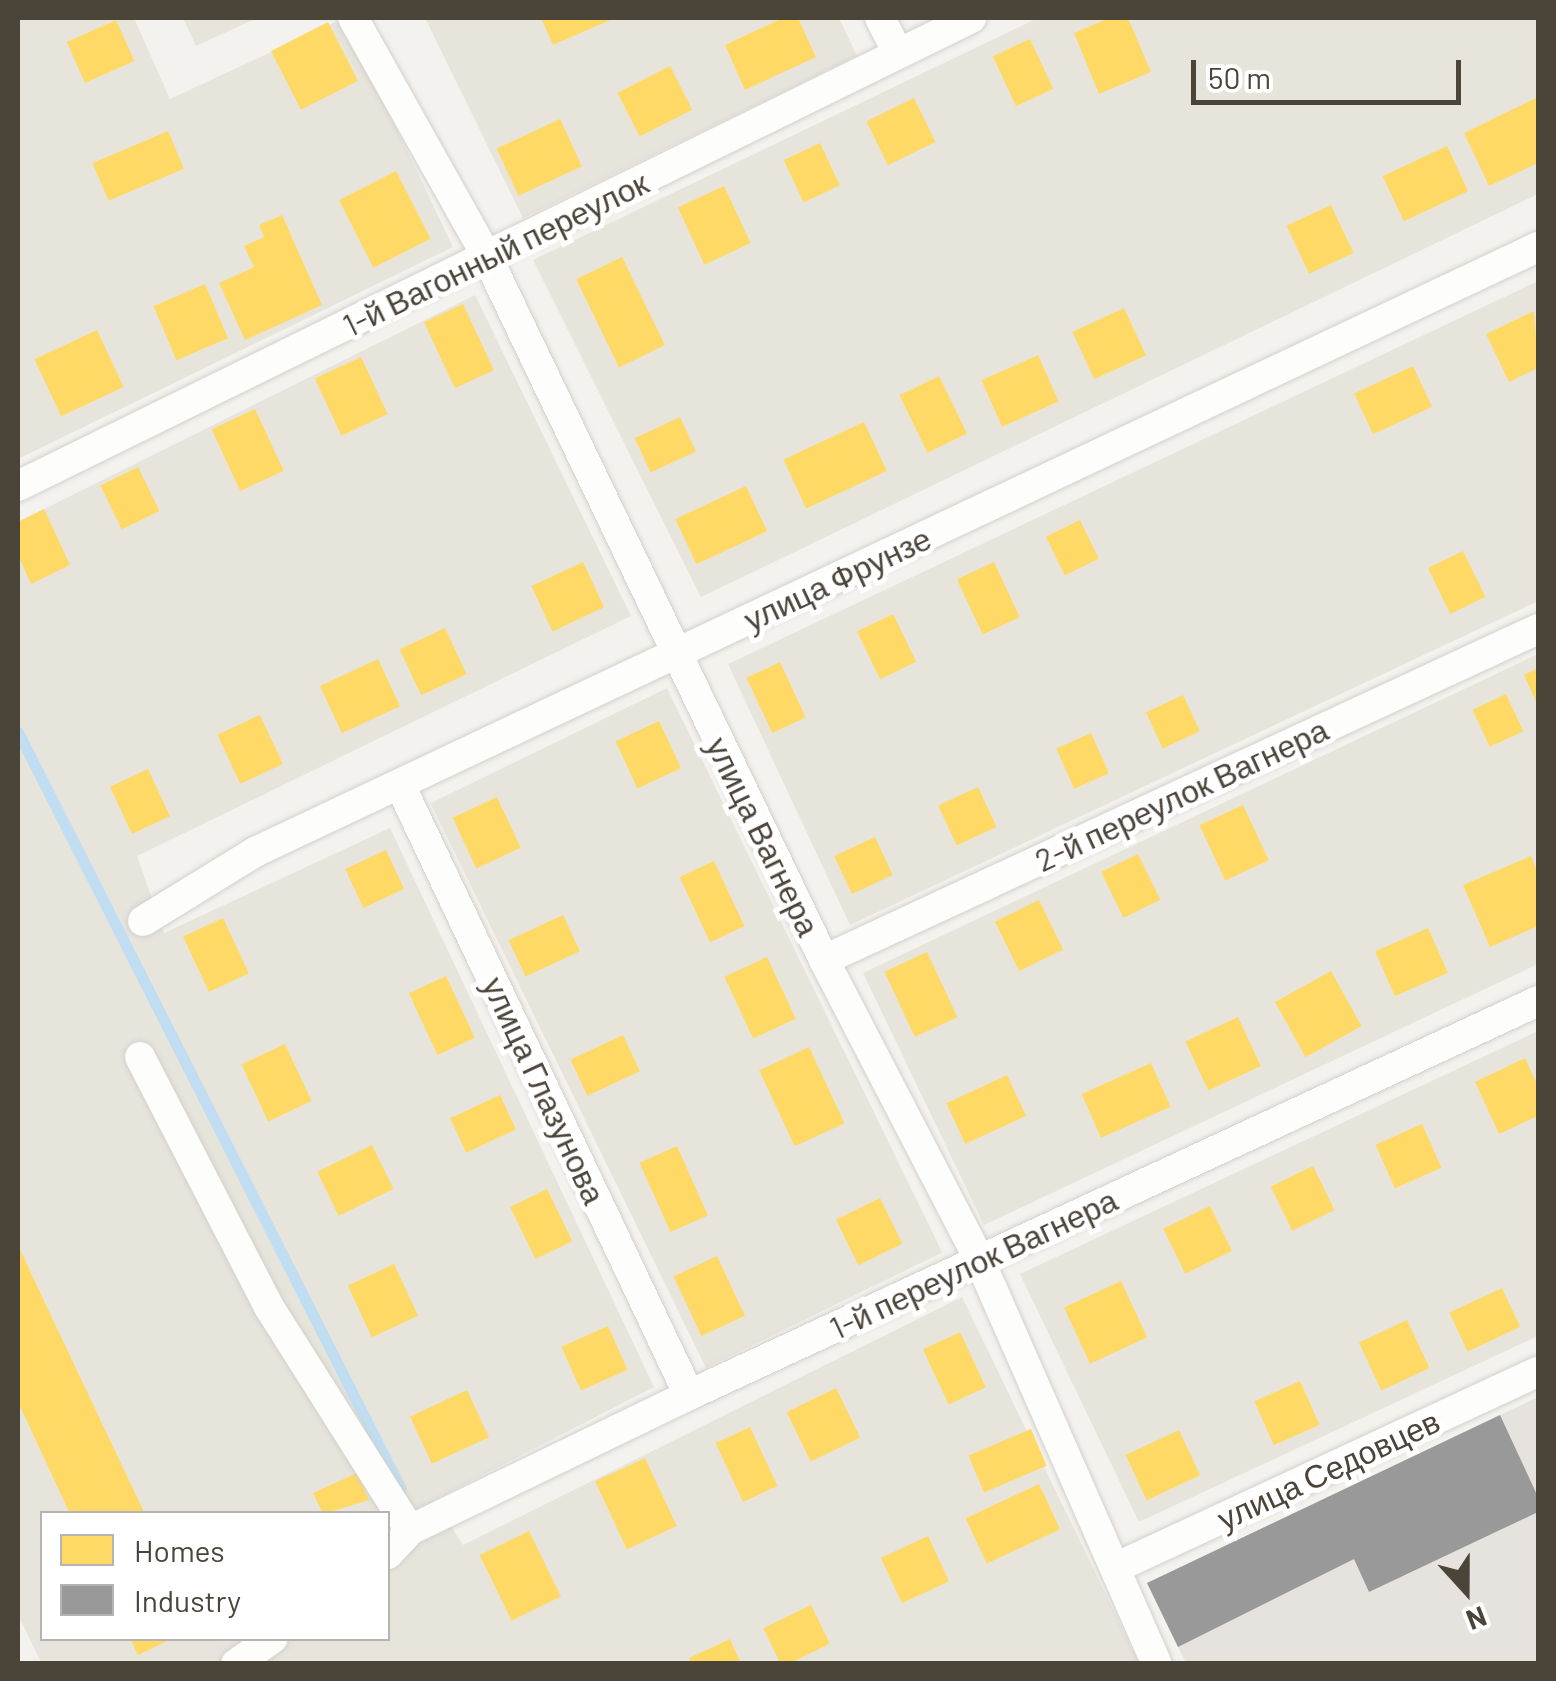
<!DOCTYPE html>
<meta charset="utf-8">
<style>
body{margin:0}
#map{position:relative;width:1556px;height:1681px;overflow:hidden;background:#f4f2ee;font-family:Barlow,sans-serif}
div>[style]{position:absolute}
.residential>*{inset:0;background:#e7e4dc;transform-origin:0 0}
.industrial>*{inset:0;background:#e6e2de}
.homes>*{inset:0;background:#ffd966;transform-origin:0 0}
.industry>*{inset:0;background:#999}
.stream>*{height:11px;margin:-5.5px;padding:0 5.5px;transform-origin:5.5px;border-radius:5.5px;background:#c0ddf1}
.roads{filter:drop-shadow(0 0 2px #d2d0cb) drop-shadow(0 0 2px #d2d0cb)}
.street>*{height:30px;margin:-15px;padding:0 15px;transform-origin:15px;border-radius:15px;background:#fdfdfc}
span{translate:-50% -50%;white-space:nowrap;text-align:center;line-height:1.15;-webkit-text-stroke:10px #fff;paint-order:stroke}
.street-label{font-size:32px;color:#4b4439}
.frame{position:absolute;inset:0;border:20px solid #4b4439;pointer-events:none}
.legend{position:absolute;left:40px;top:1511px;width:350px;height:130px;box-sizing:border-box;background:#fff;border:2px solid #b7b4b0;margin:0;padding:12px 18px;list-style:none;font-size:30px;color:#4b4439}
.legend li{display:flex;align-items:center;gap:20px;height:50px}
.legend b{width:50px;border:2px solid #b7b4b0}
.north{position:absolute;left:1416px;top:1541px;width:100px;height:100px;-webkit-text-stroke:8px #fff;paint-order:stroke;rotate:159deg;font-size:28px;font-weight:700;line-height:40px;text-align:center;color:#4b4439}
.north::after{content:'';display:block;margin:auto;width:35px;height:45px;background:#4b4439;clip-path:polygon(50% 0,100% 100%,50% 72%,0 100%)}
.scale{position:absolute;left:1191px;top:60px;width:270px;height:45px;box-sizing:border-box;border:5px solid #4b4439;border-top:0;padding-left:12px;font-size:30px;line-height:35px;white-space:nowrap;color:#4b4439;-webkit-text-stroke:8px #fff;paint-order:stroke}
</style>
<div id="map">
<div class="residential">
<div style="clip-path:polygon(18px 18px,134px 18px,170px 99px,344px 18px,453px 247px,18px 459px)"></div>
<div style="clip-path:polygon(183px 18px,257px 18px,196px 46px)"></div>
<div style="clip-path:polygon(425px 18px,839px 18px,857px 56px,523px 218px)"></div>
<div style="clip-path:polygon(1038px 18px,1538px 18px,1538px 194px,701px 597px,533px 260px)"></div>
<div style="clip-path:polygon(1538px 281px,1538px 601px,850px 925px,728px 664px)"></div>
<div style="clip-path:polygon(evenodd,475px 295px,631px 616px,137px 856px,164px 933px,390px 828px,654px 1387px,434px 1500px,463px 1545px,962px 1297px,1139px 1663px,42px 1664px,18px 1615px,18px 522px,475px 295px,42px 1514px,388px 1514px,388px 1638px,42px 1638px,42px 1514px)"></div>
<div style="clip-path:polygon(1538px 654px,1538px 964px,984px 1225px,863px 973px)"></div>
<div style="left:667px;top:688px;width:628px;height:263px;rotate:64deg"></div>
<div style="clip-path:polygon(1538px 1031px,1538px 1336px,1139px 1522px,1020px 1274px)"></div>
</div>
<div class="industrial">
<div style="clip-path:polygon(1538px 1397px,1538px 1663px,1186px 1663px,1147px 1583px)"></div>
</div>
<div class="homes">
<div style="clip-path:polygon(541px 18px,615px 18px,553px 45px)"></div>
<div style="clip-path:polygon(783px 18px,798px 18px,816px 57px,745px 90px,725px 45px)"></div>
<div style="clip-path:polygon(1109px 18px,1128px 18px,1151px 72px,1099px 94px,1074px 33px)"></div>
<div style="left:116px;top:20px;width:45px;height:54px;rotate:66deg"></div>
<div style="left:328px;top:22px;width:66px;height:64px;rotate:63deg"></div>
<div style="left:1030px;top:39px;width:55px;height:41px;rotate:65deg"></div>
<div style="left:670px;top:66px;width:49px;height:59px;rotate:63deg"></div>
<div style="clip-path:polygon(1538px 97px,1538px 163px,1489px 186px,1464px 133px)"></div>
<div style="left:914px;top:98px;width:49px;height:53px;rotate:64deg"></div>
<div style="left:560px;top:119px;width:52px;height:70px;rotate:65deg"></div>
<div style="left:168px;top:131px;width:41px;height:82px;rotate:67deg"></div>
<div style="left:820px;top:143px;width:47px;height:40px;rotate:65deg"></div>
<div style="left:1447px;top:146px;width:50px;height:71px;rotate:65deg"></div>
<div style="left:396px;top:171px;width:76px;height:64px;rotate:63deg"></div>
<div style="left:724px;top:186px;width:63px;height:51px;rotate:65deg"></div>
<div style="left:1331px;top:205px;width:53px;height:49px;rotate:65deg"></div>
<div style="clip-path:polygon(282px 215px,322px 305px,245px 340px,219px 283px,254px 267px,244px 246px,264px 237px,259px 225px)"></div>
<div style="left:622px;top:257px;width:98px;height:51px;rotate:64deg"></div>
<div style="left:205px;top:284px;width:59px;height:56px;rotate:67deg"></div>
<div style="left:463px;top:304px;width:73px;height:43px;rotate:65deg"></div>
<div style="left:1124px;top:308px;width:52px;height:57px;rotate:65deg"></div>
<div style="clip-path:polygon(1534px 311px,1538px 368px,1509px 382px,1486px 334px)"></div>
<div style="left:97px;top:330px;width:63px;height:69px;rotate:65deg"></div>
<div style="left:1038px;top:355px;width:51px;height:62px;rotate:66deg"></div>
<div style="left:361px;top:357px;width:63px;height:51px;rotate:65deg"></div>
<div style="left:1413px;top:366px;width:45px;height:65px;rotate:65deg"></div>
<div style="left:939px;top:376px;width:64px;height:44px;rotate:64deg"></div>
<div style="left:255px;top:409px;width:68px;height:48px;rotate:65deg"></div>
<div style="left:680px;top:417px;width:38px;height:50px;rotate:65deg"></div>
<div style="left:864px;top:422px;width:54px;height:89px;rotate:65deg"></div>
<div style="left:138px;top:467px;width:49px;height:42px;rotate:64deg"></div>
<div style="left:746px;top:486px;width:50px;height:78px;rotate:65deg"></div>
<div style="clip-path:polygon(44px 509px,70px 565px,31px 584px,18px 555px,18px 522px)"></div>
<div style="left:1080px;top:520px;width:43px;height:38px;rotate:64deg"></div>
<div style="left:1463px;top:551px;width:51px;height:39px;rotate:64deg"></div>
<div style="left:583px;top:562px;width:50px;height:57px;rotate:65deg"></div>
<div style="left:994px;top:562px;width:61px;height:41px;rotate:65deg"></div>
<div style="left:893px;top:614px;width:53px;height:40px;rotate:64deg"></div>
<div style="left:445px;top:628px;width:51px;height:50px;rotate:65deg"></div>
<div style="left:378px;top:659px;width:52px;height:64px;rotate:65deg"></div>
<div style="left:780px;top:662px;width:61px;height:37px;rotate:65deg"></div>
<div style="clip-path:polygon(1538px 668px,1538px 706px,1524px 675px)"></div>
<div style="left:1506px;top:694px;width:41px;height:37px;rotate:65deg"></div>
<div style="left:1183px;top:695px;width:40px;height:41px;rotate:65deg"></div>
<div style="left:260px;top:715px;width:54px;height:47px;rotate:65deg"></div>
<div style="left:659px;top:721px;width:52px;height:48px;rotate:65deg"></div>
<div style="left:1091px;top:733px;width:44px;height:38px;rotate:66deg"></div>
<div style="left:148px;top:769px;width:52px;height:42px;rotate:65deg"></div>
<div style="left:978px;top:787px;width:44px;height:44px;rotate:65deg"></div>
<div style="left:497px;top:797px;width:56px;height:49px;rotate:65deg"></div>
<div style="left:1243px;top:805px;width:61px;height:48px;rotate:65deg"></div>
<div style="left:875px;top:837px;width:42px;height:45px;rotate:65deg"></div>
<div style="left:386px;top:850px;width:43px;height:45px;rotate:65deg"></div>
<div style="left:1138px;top:854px;width:51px;height:41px;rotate:64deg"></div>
<div style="clip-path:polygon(1531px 856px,1538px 874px,1538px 926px,1490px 947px,1463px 885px)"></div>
<div style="left:714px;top:861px;width:72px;height:38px;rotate:65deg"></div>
<div style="left:1039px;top:900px;width:55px;height:49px;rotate:64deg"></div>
<div style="left:563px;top:915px;width:40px;height:60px;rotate:65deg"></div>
<div style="left:223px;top:918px;width:61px;height:44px;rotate:65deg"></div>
<div style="left:1428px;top:928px;width:49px;height:58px;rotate:66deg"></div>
<div style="left:927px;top:952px;width:72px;height:47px;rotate:65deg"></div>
<div style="left:767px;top:957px;width:68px;height:47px;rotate:65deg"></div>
<div style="left:1331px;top:971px;width:63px;height:64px;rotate:61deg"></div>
<div style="left:446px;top:976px;width:68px;height:41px;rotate:65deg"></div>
<div style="left:1238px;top:1017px;width:54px;height:58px;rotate:65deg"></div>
<div style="left:623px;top:1035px;width:40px;height:58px;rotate:65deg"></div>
<div style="left:285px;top:1044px;width:63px;height:48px;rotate:65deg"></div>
<div style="left:809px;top:1047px;width:84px;height:55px;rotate:65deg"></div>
<div style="clip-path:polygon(1525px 1058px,1538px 1086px,1538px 1116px,1499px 1134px,1475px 1082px)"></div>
<div style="left:1151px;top:1063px;width:48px;height:76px;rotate:66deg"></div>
<div style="left:1007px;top:1075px;width:45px;height:67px;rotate:65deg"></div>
<div style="left:500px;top:1095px;width:38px;height:55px;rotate:65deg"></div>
<div style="left:1422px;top:1124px;width:48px;height:51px;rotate:66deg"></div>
<div style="left:372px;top:1145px;width:49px;height:61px;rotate:64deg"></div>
<div style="left:677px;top:1146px;width:76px;height:41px;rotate:66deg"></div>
<div style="left:1313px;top:1166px;width:49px;height:47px;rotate:64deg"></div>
<div style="left:547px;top:1189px;width:58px;height:41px;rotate:64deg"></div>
<div style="left:880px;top:1198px;width:51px;height:49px;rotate:64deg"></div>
<div style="left:1210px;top:1206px;width:50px;height:52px;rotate:64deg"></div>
<div style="clip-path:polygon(18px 1245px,45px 1303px,145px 1514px,70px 1514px,18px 1402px)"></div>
<div style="left:717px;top:1256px;width:66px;height:48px;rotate:65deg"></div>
<div style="left:394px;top:1264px;width:57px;height:51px;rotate:65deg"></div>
<div style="left:1121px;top:1281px;width:62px;height:63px;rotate:65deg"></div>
<div style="left:1502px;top:1288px;width:43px;height:58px;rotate:65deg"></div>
<div style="left:1407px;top:1320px;width:53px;height:53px;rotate:65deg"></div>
<div style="left:608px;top:1326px;width:48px;height:51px;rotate:66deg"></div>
<div style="left:960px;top:1332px;width:61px;height:41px;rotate:65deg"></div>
<div style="left:1300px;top:1381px;width:48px;height:50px;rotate:66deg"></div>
<div style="left:836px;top:1388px;width:55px;height:55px;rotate:64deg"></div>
<div style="left:467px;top:1390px;width:52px;height:63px;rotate:65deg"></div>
<div style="left:750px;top:1427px;width:65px;height:38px;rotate:65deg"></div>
<div style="left:1031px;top:1429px;width:40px;height:68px;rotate:67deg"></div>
<div style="left:1179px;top:1430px;width:50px;height:59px;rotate:65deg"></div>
<div style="left:645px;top:1458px;width:75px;height:55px;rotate:65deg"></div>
<div style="clip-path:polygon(357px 1473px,369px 1500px,323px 1514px,313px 1493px)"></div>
<div style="left:1039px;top:1484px;width:50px;height:81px;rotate:65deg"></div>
<div style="left:529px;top:1531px;width:73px;height:55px;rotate:64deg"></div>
<div style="left:928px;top:1536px;width:50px;height:52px;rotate:65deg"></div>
<div style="left:811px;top:1605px;width:43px;height:53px;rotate:64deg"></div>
<div style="clip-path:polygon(130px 1638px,174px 1638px,138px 1655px)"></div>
<div style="clip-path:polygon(730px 1639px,741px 1664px,691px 1664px,689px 1658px)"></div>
</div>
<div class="industry">
<div style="clip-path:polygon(1500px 1415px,1538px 1497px,1538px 1512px,1369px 1592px,1354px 1559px,1178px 1647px,1147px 1583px)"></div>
</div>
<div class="stream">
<div style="left:18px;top:732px;width:848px;rotate:63.16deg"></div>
</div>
<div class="roads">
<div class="street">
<div style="left:353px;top:18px;width:276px;rotate:60.7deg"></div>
<div style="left:488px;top:259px;width:777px;rotate:64.39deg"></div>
<div style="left:824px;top:960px;width:337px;rotate:62.6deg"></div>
<div style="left:979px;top:1259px;width:442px;rotate:66.3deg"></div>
<div style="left:880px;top:18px;width:37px;rotate:63deg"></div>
<div style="left:18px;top:486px;width:1062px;rotate:-26.15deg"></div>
<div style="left:400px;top:785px;width:675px;rotate:64.65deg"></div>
<div style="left:143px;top:921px;width:132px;rotate:-31.6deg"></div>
<div style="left:255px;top:852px;width:1418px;rotate:-25.25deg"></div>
<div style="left:824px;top:960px;width:787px;rotate:-24.87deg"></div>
<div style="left:140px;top:1057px;width:281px;rotate:62.7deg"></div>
<div style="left:269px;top:1307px;width:264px;rotate:57.7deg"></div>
<div style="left:388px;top:1554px;width:33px;rotate:-47deg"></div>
<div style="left:410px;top:1530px;width:310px;rotate:-25.8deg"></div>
<div style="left:689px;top:1395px;width:936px;rotate:-24.89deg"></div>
<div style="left:1117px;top:1567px;width:464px;rotate:-24.9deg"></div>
<div style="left:236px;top:1664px;width:45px;rotate:-35.1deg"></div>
</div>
</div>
<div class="street-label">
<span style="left:495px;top:253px;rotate:-26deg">1-й Вагонный переулок</span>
<span style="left:837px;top:578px;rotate:-25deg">улица Фрунзе</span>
<span style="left:1181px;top:794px;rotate:-25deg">2-й переулок Вагнера</span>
<span style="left:764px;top:836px;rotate:64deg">улица Вагнера</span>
<span style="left:545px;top:1090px;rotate:65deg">улица Глазунова</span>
<span style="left:973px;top:1263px;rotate:-25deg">1-й переулок Вагнера</span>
<span style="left:1328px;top:1469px;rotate:-25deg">улица Седовцев</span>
</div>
<div class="frame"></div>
<ul class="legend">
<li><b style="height:28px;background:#ffd966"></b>Homes</li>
<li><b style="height:28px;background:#999"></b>Industry</li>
</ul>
<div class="north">N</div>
<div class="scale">50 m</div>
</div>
